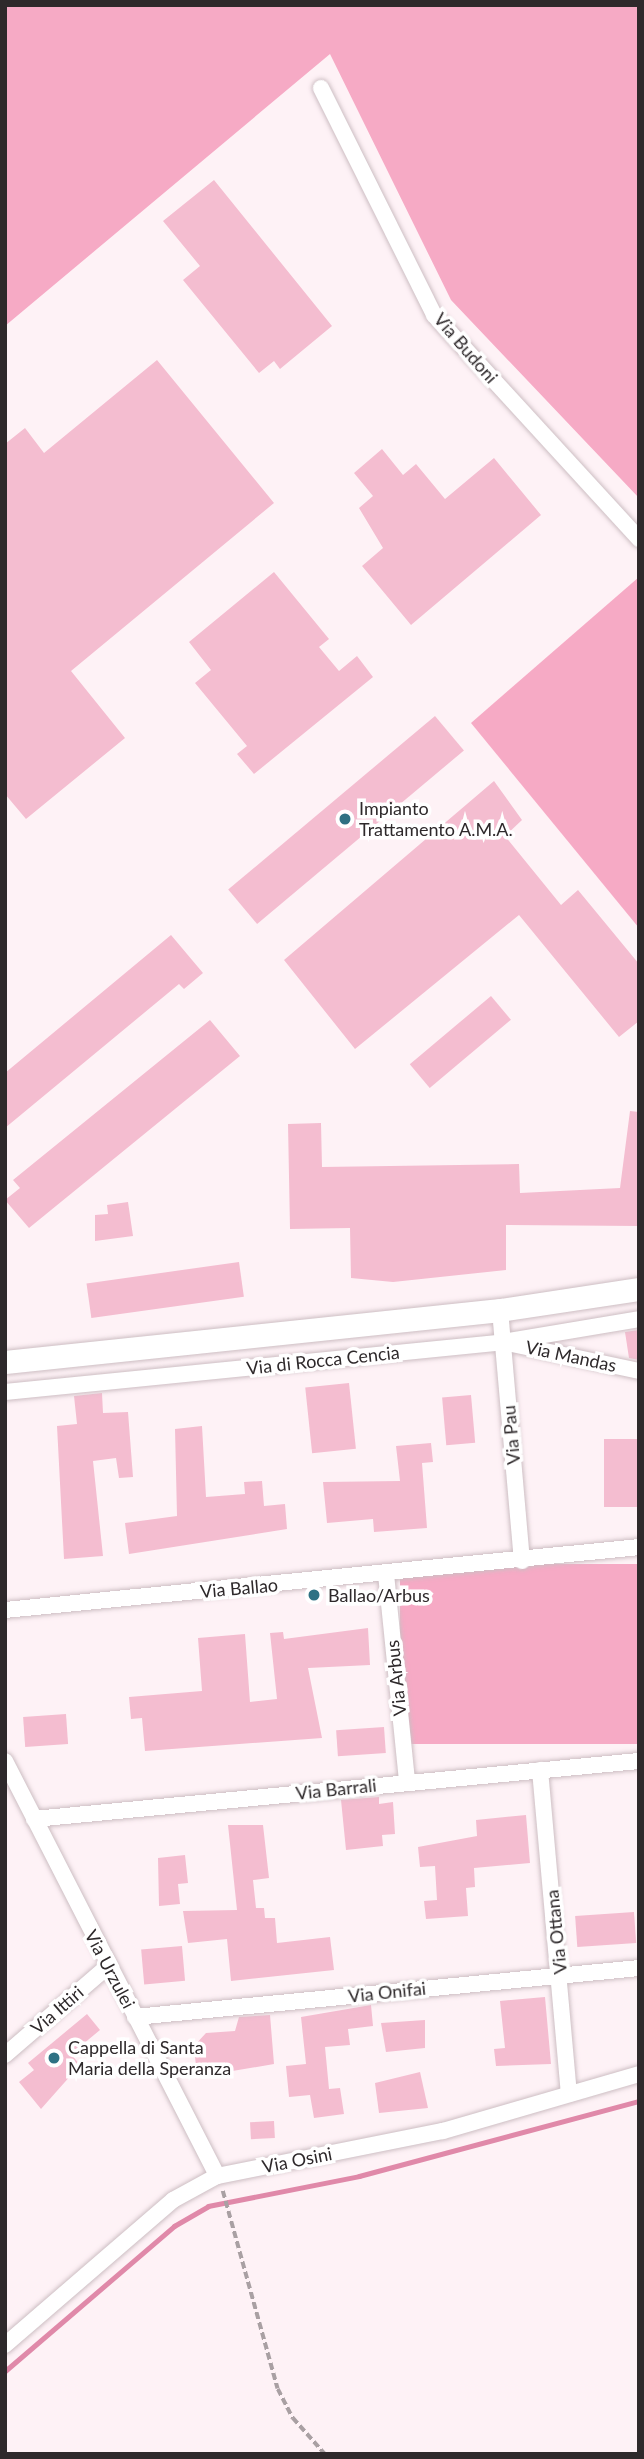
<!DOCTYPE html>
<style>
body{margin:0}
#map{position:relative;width:644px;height:2459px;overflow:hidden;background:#fef2f6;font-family:Lato,sans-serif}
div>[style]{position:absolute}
.green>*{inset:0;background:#f6aac5;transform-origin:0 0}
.stream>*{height:5px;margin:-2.5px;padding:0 2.5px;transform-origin:2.5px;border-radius:2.5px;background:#e089a9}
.building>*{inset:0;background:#f4bdd0;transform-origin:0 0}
.path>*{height:3.5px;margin-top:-1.75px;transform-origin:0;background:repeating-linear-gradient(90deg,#a9a0a3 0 7px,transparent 0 10.5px)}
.roads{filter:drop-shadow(0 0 2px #cdbec3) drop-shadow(0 0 2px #cdbec3)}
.street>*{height:16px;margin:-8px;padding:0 8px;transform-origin:8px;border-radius:8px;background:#fff}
.secondary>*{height:23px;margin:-11.5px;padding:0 11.5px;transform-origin:11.5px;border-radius:11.5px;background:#fff}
.dots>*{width:19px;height:19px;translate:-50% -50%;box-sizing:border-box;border:4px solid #fff;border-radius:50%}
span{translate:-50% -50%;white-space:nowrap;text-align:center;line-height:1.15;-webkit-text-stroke:7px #fff;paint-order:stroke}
.street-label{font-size:18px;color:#2e292b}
.poi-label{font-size:18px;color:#2e292b}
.left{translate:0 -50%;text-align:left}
.frame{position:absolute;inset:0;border:7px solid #2e292b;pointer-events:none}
</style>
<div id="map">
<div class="green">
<div style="clip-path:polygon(5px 5px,639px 5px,639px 498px,451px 300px,330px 54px,5px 326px)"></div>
<div style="clip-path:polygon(639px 577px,639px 928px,471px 723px)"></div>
<div style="left:639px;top:1564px;width:180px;height:239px;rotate:90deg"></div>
</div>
<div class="stream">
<div style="left:5px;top:2371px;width:223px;rotate:-40.6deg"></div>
<div style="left:174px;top:2226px;width:39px;rotate:-30deg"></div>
<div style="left:208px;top:2206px;width:154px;rotate:-11.2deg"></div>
<div style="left:359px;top:2176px;width:290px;rotate:-15deg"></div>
</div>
<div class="building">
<div style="clip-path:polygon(214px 180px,332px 326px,280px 369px,274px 361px,259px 373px,183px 280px,200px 266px,163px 221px)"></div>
<div style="clip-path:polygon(157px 360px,274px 503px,71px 671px,125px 738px,26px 819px,5px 794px,5px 444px,25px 428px,44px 453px)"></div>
<div style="clip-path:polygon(382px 449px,403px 475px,416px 464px,445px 499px,494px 458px,541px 515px,411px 625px,362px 566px,383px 548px,359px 508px,373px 496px,354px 473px)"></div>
<div style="clip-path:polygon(274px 572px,329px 639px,319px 647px,339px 671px,357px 656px,373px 677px,254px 774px,237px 754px,247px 746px,195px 683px,211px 670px,189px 642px)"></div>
<div style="left:435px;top:716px;width:45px;height:270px;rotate:50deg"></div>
<div style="clip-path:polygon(494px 781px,522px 820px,505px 836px,561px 905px,578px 890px,639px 964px,639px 1021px,619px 1037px,519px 915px,355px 1049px,284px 960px)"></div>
<div style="clip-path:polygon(171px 935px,203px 973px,184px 989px,179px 984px,5px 1128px,5px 1073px)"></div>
<div style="left:491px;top:996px;width:31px;height:106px;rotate:50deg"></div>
<div style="clip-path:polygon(210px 1020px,240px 1056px,29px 1228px,5px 1200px,20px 1188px,13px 1180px)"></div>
<div style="clip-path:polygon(630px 1111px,639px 1112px,639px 1226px,506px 1225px,506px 1270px,393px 1282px,351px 1278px,350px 1228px,290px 1229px,288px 1124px,321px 1123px,322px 1167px,519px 1164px,520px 1193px,620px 1188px)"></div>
<div style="clip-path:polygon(128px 1202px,133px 1236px,95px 1241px,95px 1215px,108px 1214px,107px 1205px)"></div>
<div style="left:239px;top:1262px;width:35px;height:154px;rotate:82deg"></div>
<div style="clip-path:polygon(639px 1330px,639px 1360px,629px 1358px,625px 1332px)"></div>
<div style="left:349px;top:1383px;width:66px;height:44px;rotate:84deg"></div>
<div style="clip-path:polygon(102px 1393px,103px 1413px,128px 1412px,133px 1477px,119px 1478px,116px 1458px,93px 1461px,103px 1556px,64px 1559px,57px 1426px,77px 1424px,74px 1396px)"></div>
<div style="left:471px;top:1395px;width:48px;height:29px;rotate:85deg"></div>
<div style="clip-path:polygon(202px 1426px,206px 1497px,245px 1494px,244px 1482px,262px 1481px,264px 1506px,285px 1504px,287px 1529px,129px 1554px,125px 1523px,177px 1516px,175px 1429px)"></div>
<div style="left:639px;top:1439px;width:68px;height:35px;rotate:90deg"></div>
<div style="clip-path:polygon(431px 1443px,433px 1462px,422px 1463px,427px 1528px,374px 1532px,373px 1519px,327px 1523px,323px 1482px,400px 1481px,396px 1446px)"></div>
<div style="clip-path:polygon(368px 1628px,370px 1665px,308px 1668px,322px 1738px,145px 1751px,142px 1718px,131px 1719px,129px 1697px,202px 1691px,198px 1638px,245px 1634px,250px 1702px,277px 1699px,270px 1633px,283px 1632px,284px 1639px)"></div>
<div style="left:66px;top:1714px;width:30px;height:43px;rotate:86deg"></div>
<div style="left:384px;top:1727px;width:26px;height:48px;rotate:86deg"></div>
<div style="clip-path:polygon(379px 1797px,379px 1804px,393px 1802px,395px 1834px,382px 1835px,383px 1846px,346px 1850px,341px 1800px)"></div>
<div style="clip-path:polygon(526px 1815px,530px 1863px,474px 1868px,475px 1887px,466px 1888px,468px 1916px,426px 1919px,424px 1901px,437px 1900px,435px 1866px,420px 1867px,418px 1847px,477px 1836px,476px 1820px)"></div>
<div style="clip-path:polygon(228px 1825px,263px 1825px,269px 1878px,253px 1880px,256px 1908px,264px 1908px,265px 1918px,275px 1918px,277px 1943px,330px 1937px,334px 1970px,231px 1981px,227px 1939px,188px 1943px,183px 1911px,237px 1910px)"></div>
<div style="clip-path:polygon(185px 1855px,188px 1883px,178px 1884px,180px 1904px,159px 1906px,158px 1858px)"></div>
<div style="left:634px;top:1912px;width:31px;height:59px;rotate:86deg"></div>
<div style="left:182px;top:1946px;width:35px;height:41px;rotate:85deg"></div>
<div style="clip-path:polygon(545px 1997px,551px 2064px,496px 2066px,494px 2049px,505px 2048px,500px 2001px)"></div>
<div style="clip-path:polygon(371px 2005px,373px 2026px,348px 2029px,350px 2045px,325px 2047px,329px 2089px,340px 2088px,344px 2114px,314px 2118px,310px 2095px,289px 2097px,286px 2066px,306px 2064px,301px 2017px)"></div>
<div style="clip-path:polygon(87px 2014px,100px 2030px,71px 2054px,80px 2065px,41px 2109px,19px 2082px,34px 2070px,28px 2063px)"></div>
<div style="clip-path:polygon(270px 2015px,274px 2064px,197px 2077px,194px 2046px,206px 2033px,235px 2031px,239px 2017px)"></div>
<div style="clip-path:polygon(425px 2020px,425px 2048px,386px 2052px,381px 2023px)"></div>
<div style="clip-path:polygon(420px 2072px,428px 2108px,379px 2113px,375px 2083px)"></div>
<div style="left:274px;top:2121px;width:17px;height:24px;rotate:87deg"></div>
</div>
<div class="path">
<div style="left:223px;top:2191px;width:205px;rotate:74.5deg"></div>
<div style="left:278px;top:2389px;width:33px;rotate:63deg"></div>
<div style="left:293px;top:2418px;width:48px;rotate:48.4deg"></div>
</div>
<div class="roads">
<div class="street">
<div style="left:321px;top:88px;width:254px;rotate:63.5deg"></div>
<div style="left:434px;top:315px;width:304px;rotate:47.5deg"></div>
<div style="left:500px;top:1310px;width:252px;rotate:85deg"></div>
<div style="left:512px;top:1344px;width:130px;rotate:12deg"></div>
<div style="left:5px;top:1392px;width:500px;rotate:-5.7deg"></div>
<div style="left:502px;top:1342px;width:139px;rotate:-9.5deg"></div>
<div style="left:386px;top:1574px;width:209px;rotate:84.2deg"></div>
<div style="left:5px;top:1610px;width:637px;rotate:-5.67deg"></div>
<div style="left:5px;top:1761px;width:466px;rotate:62.9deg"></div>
<div style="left:540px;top:1770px;width:325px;rotate:84.9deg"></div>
<div style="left:34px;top:1819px;width:608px;rotate:-5.48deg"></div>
<div style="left:135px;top:2017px;width:506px;rotate:-5.55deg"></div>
<div style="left:5px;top:2055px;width:136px;rotate:-40.8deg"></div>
<div style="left:5px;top:2345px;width:222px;rotate:-40.8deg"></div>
<div style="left:173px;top:2200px;width:50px;rotate:-28.6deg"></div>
<div style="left:217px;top:2176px;width:230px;rotate:-11.3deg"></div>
<div style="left:443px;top:2131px;width:204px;rotate:-16.2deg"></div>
</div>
<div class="secondary">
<div style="left:5px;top:1362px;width:498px;rotate:-6deg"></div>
<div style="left:500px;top:1310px;width:141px;rotate:-8.6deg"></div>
</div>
</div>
<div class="dots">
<div style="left:345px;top:819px;background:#2e7183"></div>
<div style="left:314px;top:1595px;background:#2e7183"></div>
<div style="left:54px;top:2058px;background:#2e7183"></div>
</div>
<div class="street-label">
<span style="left:466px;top:348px;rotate:49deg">Via Budoni</span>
<span style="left:571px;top:1356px;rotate:12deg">Via Mandas</span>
<span style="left:323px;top:1360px;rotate:-6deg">Via di Rocca Cencia</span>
<span style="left:511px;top:1435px;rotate:-95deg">Via Pau</span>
<span style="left:239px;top:1588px;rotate:-5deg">Via Ballao</span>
<span style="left:396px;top:1678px;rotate:-96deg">Via Arbus</span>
<span style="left:336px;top:1789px;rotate:-6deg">Via Barrali</span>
<span style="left:556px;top:1932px;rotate:-96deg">Via Ottana</span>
<span style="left:110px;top:1969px;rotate:62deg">Via Urzulei</span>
<span style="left:387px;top:1992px;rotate:-6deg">Via Onifai</span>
<span style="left:57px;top:2010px;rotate:-41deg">Via Ittiri</span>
<span style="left:297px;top:2160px;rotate:-11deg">Via Osini</span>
</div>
<div class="poi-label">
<span class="left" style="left:359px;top:819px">Impianto<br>Trattamento A.M.A.</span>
<span class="left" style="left:328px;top:1595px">Ballao/Arbus</span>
<span class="left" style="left:68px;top:2058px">Cappella di Santa<br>Maria della Speranza</span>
</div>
<div class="frame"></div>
</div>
